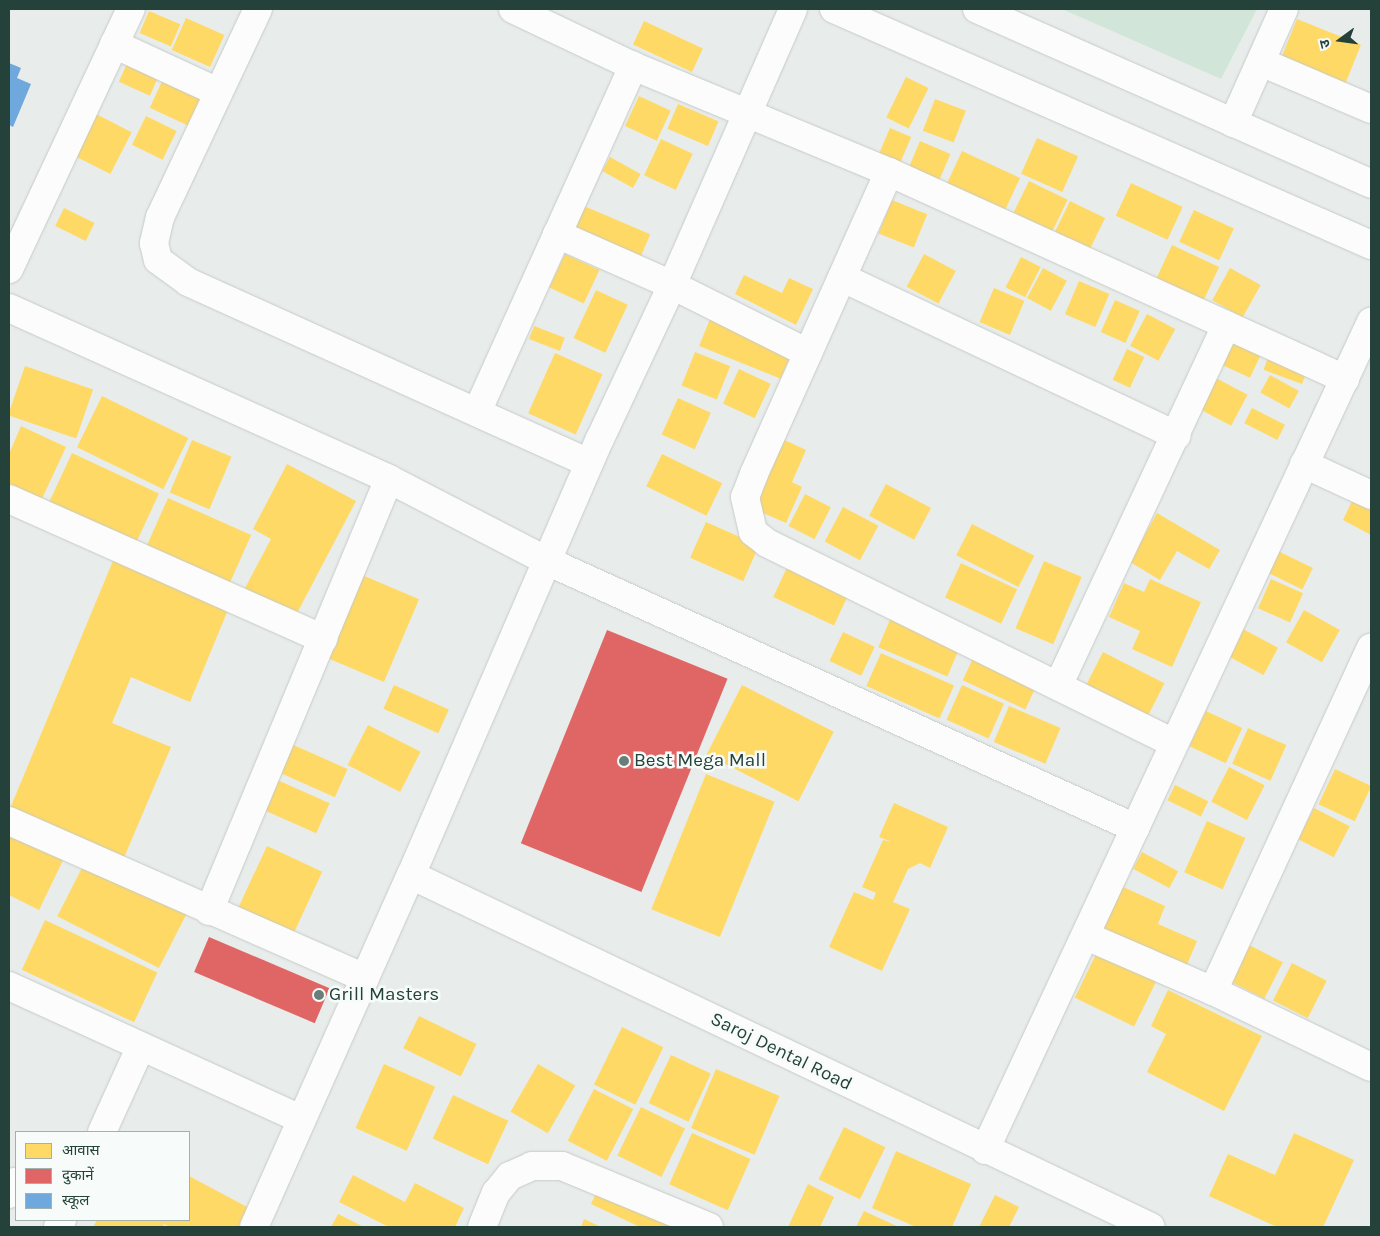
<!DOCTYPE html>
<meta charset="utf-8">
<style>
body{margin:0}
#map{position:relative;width:1380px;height:1236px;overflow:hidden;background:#e8edeb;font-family:Karla,"Noto Sans Devanagari",sans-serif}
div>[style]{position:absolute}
.green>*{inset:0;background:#d1e6d8}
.homes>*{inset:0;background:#ffd966;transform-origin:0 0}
.shops>*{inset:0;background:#e06666;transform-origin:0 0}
.schools>*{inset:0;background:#6fa8dc}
.roads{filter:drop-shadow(0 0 1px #c5cac8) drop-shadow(0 0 1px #c5cac8)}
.minor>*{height:28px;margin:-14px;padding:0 14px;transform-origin:14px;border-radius:14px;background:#fcfcfc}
.dots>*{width:14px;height:14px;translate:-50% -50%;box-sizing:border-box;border:2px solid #f7fbf9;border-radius:50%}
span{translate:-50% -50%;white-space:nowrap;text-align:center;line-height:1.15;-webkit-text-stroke:5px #f7fbf9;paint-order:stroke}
.poi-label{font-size:19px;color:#24423a}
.left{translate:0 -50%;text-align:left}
.street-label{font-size:19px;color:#24423a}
.frame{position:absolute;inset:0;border:10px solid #24423a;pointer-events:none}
.legend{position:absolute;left:15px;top:1131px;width:175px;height:90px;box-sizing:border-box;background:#f7fbf9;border:1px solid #a3b1ad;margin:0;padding:6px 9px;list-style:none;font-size:15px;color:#24423a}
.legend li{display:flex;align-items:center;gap:10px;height:25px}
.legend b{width:25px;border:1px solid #a3b1ad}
.north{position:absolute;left:1315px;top:15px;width:50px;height:50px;-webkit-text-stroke:4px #f7fbf9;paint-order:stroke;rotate:256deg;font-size:14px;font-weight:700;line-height:20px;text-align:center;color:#24423a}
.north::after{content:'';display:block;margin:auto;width:18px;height:22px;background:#24423a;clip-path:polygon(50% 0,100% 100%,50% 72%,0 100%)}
</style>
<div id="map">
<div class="green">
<div style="clip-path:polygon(1062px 9px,1257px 9px,1221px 79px)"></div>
</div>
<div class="homes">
<div style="left:149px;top:11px;width:34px;height:24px;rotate:23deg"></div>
<div style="left:186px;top:18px;width:42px;height:35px;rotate:24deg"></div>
<div style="left:1297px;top:19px;width:69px;height:43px;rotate:22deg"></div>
<div style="left:644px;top:21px;width:65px;height:26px;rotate:25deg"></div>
<div style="left:129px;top:59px;width:34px;height:25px;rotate:24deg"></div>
<div style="left:165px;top:75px;width:42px;height:36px;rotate:25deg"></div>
<div style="left:906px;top:77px;width:25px;height:45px;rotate:26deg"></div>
<div style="left:639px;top:96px;width:35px;height:33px;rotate:25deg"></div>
<div style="left:935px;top:99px;width:33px;height:34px;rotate:21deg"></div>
<div style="left:678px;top:104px;width:44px;height:27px;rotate:23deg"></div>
<div style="left:96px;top:114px;width:40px;height:47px;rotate:27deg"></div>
<div style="left:146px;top:116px;width:34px;height:32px;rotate:26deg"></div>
<div style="left:890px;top:128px;width:23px;height:28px;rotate:23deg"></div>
<div style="left:1037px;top:138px;width:45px;height:39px;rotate:24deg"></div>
<div style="left:661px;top:139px;width:35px;height:40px;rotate:25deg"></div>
<div style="left:920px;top:141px;width:33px;height:34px;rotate:23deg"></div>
<div style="left:962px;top:151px;width:64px;height:38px;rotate:25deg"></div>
<div style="left:610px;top:157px;width:35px;height:16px;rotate:29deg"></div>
<div style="left:1029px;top:181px;width:43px;height:35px;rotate:26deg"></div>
<div style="left:1131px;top:183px;width:57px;height:36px;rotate:25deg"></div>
<div style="left:892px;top:200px;width:38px;height:36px;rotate:22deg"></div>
<div style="left:1070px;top:201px;width:39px;height:37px;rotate:26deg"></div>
<div style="left:584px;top:206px;width:72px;height:25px;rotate:23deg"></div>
<div style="left:64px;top:208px;width:34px;height:20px;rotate:26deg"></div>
<div style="left:1194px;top:210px;width:44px;height:35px;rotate:25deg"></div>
<div style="left:1172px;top:245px;width:52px;height:37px;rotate:25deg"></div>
<div style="left:565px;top:254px;width:38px;height:37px;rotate:25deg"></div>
<div style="left:924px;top:254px;width:36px;height:37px;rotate:28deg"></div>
<div style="left:1021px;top:257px;width:22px;height:34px;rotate:27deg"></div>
<div style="left:1043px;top:268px;width:27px;height:34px;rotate:28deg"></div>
<div style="left:1230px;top:268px;width:35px;height:37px;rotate:29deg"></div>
<div style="clip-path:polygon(744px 275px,782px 293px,789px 278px,813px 289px,796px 325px,735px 294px)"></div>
<div style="left:1079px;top:281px;width:33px;height:36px;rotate:23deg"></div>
<div style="left:994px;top:288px;width:33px;height:37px;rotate:23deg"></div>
<div style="left:596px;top:290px;width:35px;height:53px;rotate:25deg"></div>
<div style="left:1115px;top:300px;width:27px;height:35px;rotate:24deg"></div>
<div style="left:1147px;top:314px;width:32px;height:36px;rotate:28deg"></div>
<div style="left:710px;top:319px;width:88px;height:29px;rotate:22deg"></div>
<div style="left:534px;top:326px;width:33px;height:14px;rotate:21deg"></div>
<div style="left:1234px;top:334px;width:33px;height:33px;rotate:25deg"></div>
<div style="left:1127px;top:349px;width:19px;height:34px;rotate:25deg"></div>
<div style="left:695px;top:352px;width:38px;height:36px;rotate:22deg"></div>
<div style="left:1270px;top:352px;width:41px;height:19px;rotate:20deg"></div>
<div style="left:555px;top:353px;width:52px;height:66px;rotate:24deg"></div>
<div style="left:25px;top:366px;width:72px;height:52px;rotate:19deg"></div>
<div style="left:739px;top:369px;width:35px;height:38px;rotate:25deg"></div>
<div style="left:1270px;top:375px;width:33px;height:20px;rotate:29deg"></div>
<div style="left:1214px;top:377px;width:38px;height:35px;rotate:28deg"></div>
<div style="left:102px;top:396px;width:96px;height:57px;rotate:26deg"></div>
<div style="left:678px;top:398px;width:36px;height:40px;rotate:24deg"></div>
<div style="left:1252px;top:408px;width:37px;height:17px;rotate:27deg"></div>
<div style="clip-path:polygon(21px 426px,66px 447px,40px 503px,9px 488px,9px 454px)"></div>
<div style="clip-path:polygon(780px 438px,806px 450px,792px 482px,802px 487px,786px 523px,749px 507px)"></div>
<div style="left:192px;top:440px;width:43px;height:57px;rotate:23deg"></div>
<div style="left:72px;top:453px;width:96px;height:57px;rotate:25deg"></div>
<div style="left:662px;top:454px;width:67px;height:36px;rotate:26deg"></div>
<div style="clip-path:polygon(287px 464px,356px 501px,295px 617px,244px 590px,271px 539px,253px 529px)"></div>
<div style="left:886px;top:484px;width:51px;height:36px;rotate:28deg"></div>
<div style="left:805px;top:494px;width:29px;height:36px;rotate:27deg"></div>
<div style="left:168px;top:498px;width:91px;height:56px;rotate:24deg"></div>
<div style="clip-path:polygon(1353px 499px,1371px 507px,1371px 535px,1343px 520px)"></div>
<div style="left:843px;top:507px;width:40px;height:39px;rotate:28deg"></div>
<div style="clip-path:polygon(1157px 513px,1220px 550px,1209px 569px,1177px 551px,1160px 580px,1130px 562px)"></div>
<div style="left:706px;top:522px;width:58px;height:39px;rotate:24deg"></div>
<div style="left:972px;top:524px;width:70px;height:35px;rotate:27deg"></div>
<div style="left:1276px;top:550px;width:41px;height:24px;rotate:26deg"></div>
<div style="clip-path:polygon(115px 556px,230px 605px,190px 702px,131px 677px,112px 723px,171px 747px,123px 860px,9px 811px)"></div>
<div style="left:791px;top:559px;width:67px;height:42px;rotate:25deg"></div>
<div style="left:1044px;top:561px;width:41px;height:73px;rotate:23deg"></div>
<div style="left:961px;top:563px;width:62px;height:38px;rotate:25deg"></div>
<div style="left:362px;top:575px;width:62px;height:90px;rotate:23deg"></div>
<div style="clip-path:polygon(1150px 579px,1201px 602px,1172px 667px,1132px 649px,1140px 631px,1109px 617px,1124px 583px,1144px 592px)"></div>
<div style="left:1271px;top:579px;width:35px;height:32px;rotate:24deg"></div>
<div style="left:1304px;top:610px;width:41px;height:37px;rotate:29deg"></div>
<div style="left:892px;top:615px;width:75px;height:35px;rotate:23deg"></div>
<div style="left:1241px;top:628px;width:42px;height:31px;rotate:28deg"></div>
<div style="left:843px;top:632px;width:35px;height:32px;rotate:25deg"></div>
<div style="left:1103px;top:652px;width:69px;height:39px;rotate:27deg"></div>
<div style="left:881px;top:653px;width:80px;height:36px;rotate:24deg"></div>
<div style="left:975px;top:654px;width:69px;height:29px;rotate:25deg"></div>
<div style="left:394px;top:685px;width:60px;height:26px;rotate:24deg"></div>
<div style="left:742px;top:685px;width:103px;height:78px;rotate:27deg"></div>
<div style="left:962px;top:685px;width:46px;height:38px;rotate:24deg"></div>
<div style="left:1009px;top:706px;width:56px;height:39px;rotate:23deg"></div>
<div style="left:1206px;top:711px;width:40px;height:39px;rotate:25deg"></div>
<div style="left:368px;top:725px;width:59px;height:45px;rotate:27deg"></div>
<div style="left:1248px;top:728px;width:42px;height:39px;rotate:24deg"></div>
<div style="left:289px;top:743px;width:64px;height:31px;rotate:24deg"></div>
<div style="left:1229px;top:767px;width:40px;height:39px;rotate:27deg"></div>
<div style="left:1335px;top:769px;width:40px;height:39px;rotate:25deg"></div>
<div style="left:706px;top:774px;width:74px;height:146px;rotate:22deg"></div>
<div style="left:273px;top:778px;width:62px;height:33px;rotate:24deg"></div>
<div style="left:1175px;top:785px;width:37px;height:17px;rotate:26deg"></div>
<div style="clip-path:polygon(894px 803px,948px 827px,930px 868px,920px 863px,908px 869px,893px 902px,910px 909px,882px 971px,829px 947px,854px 892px,873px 900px,876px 893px,862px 887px,883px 840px,892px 842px,879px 837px)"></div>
<div style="left:1314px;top:808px;width:40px;height:35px;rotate:27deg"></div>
<div style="left:1207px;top:821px;width:42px;height:56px;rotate:24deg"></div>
<div style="clip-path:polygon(9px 826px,66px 854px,39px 910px,9px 895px)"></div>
<div style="left:267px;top:846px;width:61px;height:68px;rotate:25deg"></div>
<div style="left:1142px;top:852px;width:41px;height:19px;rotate:28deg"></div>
<div style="left:85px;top:862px;width:114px;height:61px;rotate:27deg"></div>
<div style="clip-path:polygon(1121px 886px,1165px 906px,1158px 924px,1197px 941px,1186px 967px,1102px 929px)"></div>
<div style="left:45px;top:920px;width:124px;height:55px;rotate:25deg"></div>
<div style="left:1249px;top:945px;width:38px;height:41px;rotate:27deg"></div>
<div style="left:1098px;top:950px;width:66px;height:53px;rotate:26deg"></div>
<div style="left:1292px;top:963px;width:39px;height:42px;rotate:27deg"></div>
<div style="clip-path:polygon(1168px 990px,1262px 1036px,1224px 1111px,1147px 1072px,1166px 1034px,1151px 1026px)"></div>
<div style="left:419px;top:1016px;width:64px;height:36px;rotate:26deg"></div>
<div style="left:622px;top:1027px;width:46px;height:64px;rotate:26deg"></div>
<div style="left:671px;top:1055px;width:44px;height:53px;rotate:25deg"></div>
<div style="left:384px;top:1064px;width:56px;height:70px;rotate:24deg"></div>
<div style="left:538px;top:1064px;width:43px;height:55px;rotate:30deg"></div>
<div style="left:716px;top:1069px;width:69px;height:64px;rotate:23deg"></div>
<div style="left:594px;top:1089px;width:44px;height:58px;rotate:27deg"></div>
<div style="left:453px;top:1095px;width:61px;height:48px;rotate:25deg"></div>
<div style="left:641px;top:1107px;width:49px;height:54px;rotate:26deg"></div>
<div style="left:844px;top:1127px;width:46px;height:58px;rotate:26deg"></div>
<div style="left:692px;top:1133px;width:64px;height:56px;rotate:24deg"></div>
<div style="clip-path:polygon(1294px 1133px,1354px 1160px,1323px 1227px,1277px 1227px,1209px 1196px,1228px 1154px,1275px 1175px)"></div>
<div style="clip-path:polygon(896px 1151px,971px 1184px,952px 1227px,916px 1227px,872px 1208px)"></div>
<div style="clip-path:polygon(353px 1175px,405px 1202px,415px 1183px,464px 1208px,455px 1227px,389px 1227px,339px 1202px)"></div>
<div style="clip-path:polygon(189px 1176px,251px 1209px,241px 1227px,170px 1227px,164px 1224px,162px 1227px,93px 1227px,97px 1220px,189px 1220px)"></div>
<div style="clip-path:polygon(808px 1184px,834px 1197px,820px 1227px,788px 1227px)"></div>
<div style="clip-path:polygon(599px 1186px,693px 1227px,640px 1227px,591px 1204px)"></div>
<div style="clip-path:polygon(995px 1195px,1019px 1207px,1009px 1227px,979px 1227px)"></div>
<div style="clip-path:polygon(864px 1211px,899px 1227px,856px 1227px)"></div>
<div style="clip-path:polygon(338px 1214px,364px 1227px,331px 1227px)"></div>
<div style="clip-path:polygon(584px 1219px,601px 1227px,581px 1227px)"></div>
</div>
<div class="shops">
<div style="left:607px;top:630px;width:130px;height:230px;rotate:22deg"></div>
<div style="left:209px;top:937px;width:131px;height:38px;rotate:23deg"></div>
</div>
<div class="schools">
<div style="clip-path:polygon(9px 63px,21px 68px,17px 78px,31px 84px,13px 127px,9px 125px)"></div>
</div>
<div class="roads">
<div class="minor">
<div style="left:258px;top:9px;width:230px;rotate:115.2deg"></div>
<div style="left:160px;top:217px;width:27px;rotate:103deg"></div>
<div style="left:154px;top:243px;width:17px;rotate:77deg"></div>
<div style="left:158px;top:260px;width:37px;rotate:36deg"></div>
<div style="left:188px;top:282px;width:440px;rotate:24.3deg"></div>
<div style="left:513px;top:9px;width:133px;rotate:25.4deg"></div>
<div style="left:633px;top:66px;width:277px;rotate:22.5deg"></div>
<div style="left:889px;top:172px;width:501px;rotate:24.42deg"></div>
<div style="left:834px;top:9px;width:587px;rotate:23.72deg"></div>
<div style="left:977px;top:9px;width:431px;rotate:23.9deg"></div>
<div style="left:114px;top:44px;width:115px;rotate:24.8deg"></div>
<div style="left:1261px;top:62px;width:120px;rotate:23.1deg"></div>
<div style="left:1233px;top:123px;width:125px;rotate:-65.9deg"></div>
<div style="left:889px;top:172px;width:331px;rotate:114.1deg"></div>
<div style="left:754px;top:474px;width:25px;rotate:111deg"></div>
<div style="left:745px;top:497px;width:36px;rotate:77deg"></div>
<div style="left:753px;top:532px;width:18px;rotate:38deg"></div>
<div style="left:767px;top:543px;width:453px;rotate:26.2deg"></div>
<div style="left:557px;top:234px;width:126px;rotate:23.9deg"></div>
<div style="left:672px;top:285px;width:152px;rotate:26.6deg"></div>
<div style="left:9px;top:269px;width:287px;rotate:-64.9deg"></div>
<div style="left:843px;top:278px;width:369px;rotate:25.3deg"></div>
<div style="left:9px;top:308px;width:417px;rotate:24.2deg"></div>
<div style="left:389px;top:479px;width:178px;rotate:27.4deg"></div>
<div style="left:547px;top:561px;width:646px;rotate:24.42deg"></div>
<div style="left:477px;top:412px;width:380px;rotate:-65.7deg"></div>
<div style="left:1304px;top:464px;width:74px;rotate:24.8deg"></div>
<div style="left:9px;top:499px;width:344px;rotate:24deg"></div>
<div style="left:1058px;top:686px;width:398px;rotate:-65deg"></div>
<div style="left:9px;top:821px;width:389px;rotate:23.8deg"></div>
<div style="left:411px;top:875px;width:819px;rotate:25.44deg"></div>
<div style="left:209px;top:911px;width:468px;rotate:-67.4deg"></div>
<div style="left:1086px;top:936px;width:138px;rotate:23.4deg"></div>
<div style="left:1213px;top:991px;width:175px;rotate:25.7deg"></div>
<div style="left:9px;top:986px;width:321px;rotate:24.5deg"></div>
<div style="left:1213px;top:991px;width:378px;rotate:-65.3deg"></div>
<div style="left:102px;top:1132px;width:94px;rotate:-65.6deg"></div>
<div style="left:985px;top:1150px;width:914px;rotate:-65.01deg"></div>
<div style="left:9px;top:1194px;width:13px;rotate:-67deg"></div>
<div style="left:58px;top:1227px;width:8px;rotate:-60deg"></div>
<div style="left:254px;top:1227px;width:385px;rotate:-66deg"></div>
<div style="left:411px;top:875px;width:475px;rotate:-66.6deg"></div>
<div style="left:600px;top:439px;width:170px;rotate:-64.9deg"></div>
<div style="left:672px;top:285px;width:301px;rotate:-66.3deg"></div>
<div style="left:482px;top:1227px;width:37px;rotate:-68deg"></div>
<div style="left:496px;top:1193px;width:22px;rotate:-51deg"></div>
<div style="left:510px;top:1176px;width:24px;rotate:-24deg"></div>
<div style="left:532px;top:1166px;width:30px"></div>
<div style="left:562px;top:1166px;width:159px;rotate:22.5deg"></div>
</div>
</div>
<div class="dots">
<div style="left:624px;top:761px;background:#697e78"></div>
<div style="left:319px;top:995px;background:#697e78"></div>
</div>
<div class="poi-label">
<span class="left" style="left:634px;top:761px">Best Mega Mall</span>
<span class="left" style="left:329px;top:995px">Grill Masters</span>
</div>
<div class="street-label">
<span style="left:781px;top:1052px;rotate:26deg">Saroj Dental Road</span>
</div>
<div class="frame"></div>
<ul class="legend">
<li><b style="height:14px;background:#ffd966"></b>आवास</li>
<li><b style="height:14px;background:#e06666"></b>दुकानें</li>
<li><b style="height:14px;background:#6fa8dc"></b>स्कूल</li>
</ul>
<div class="north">उ</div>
</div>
